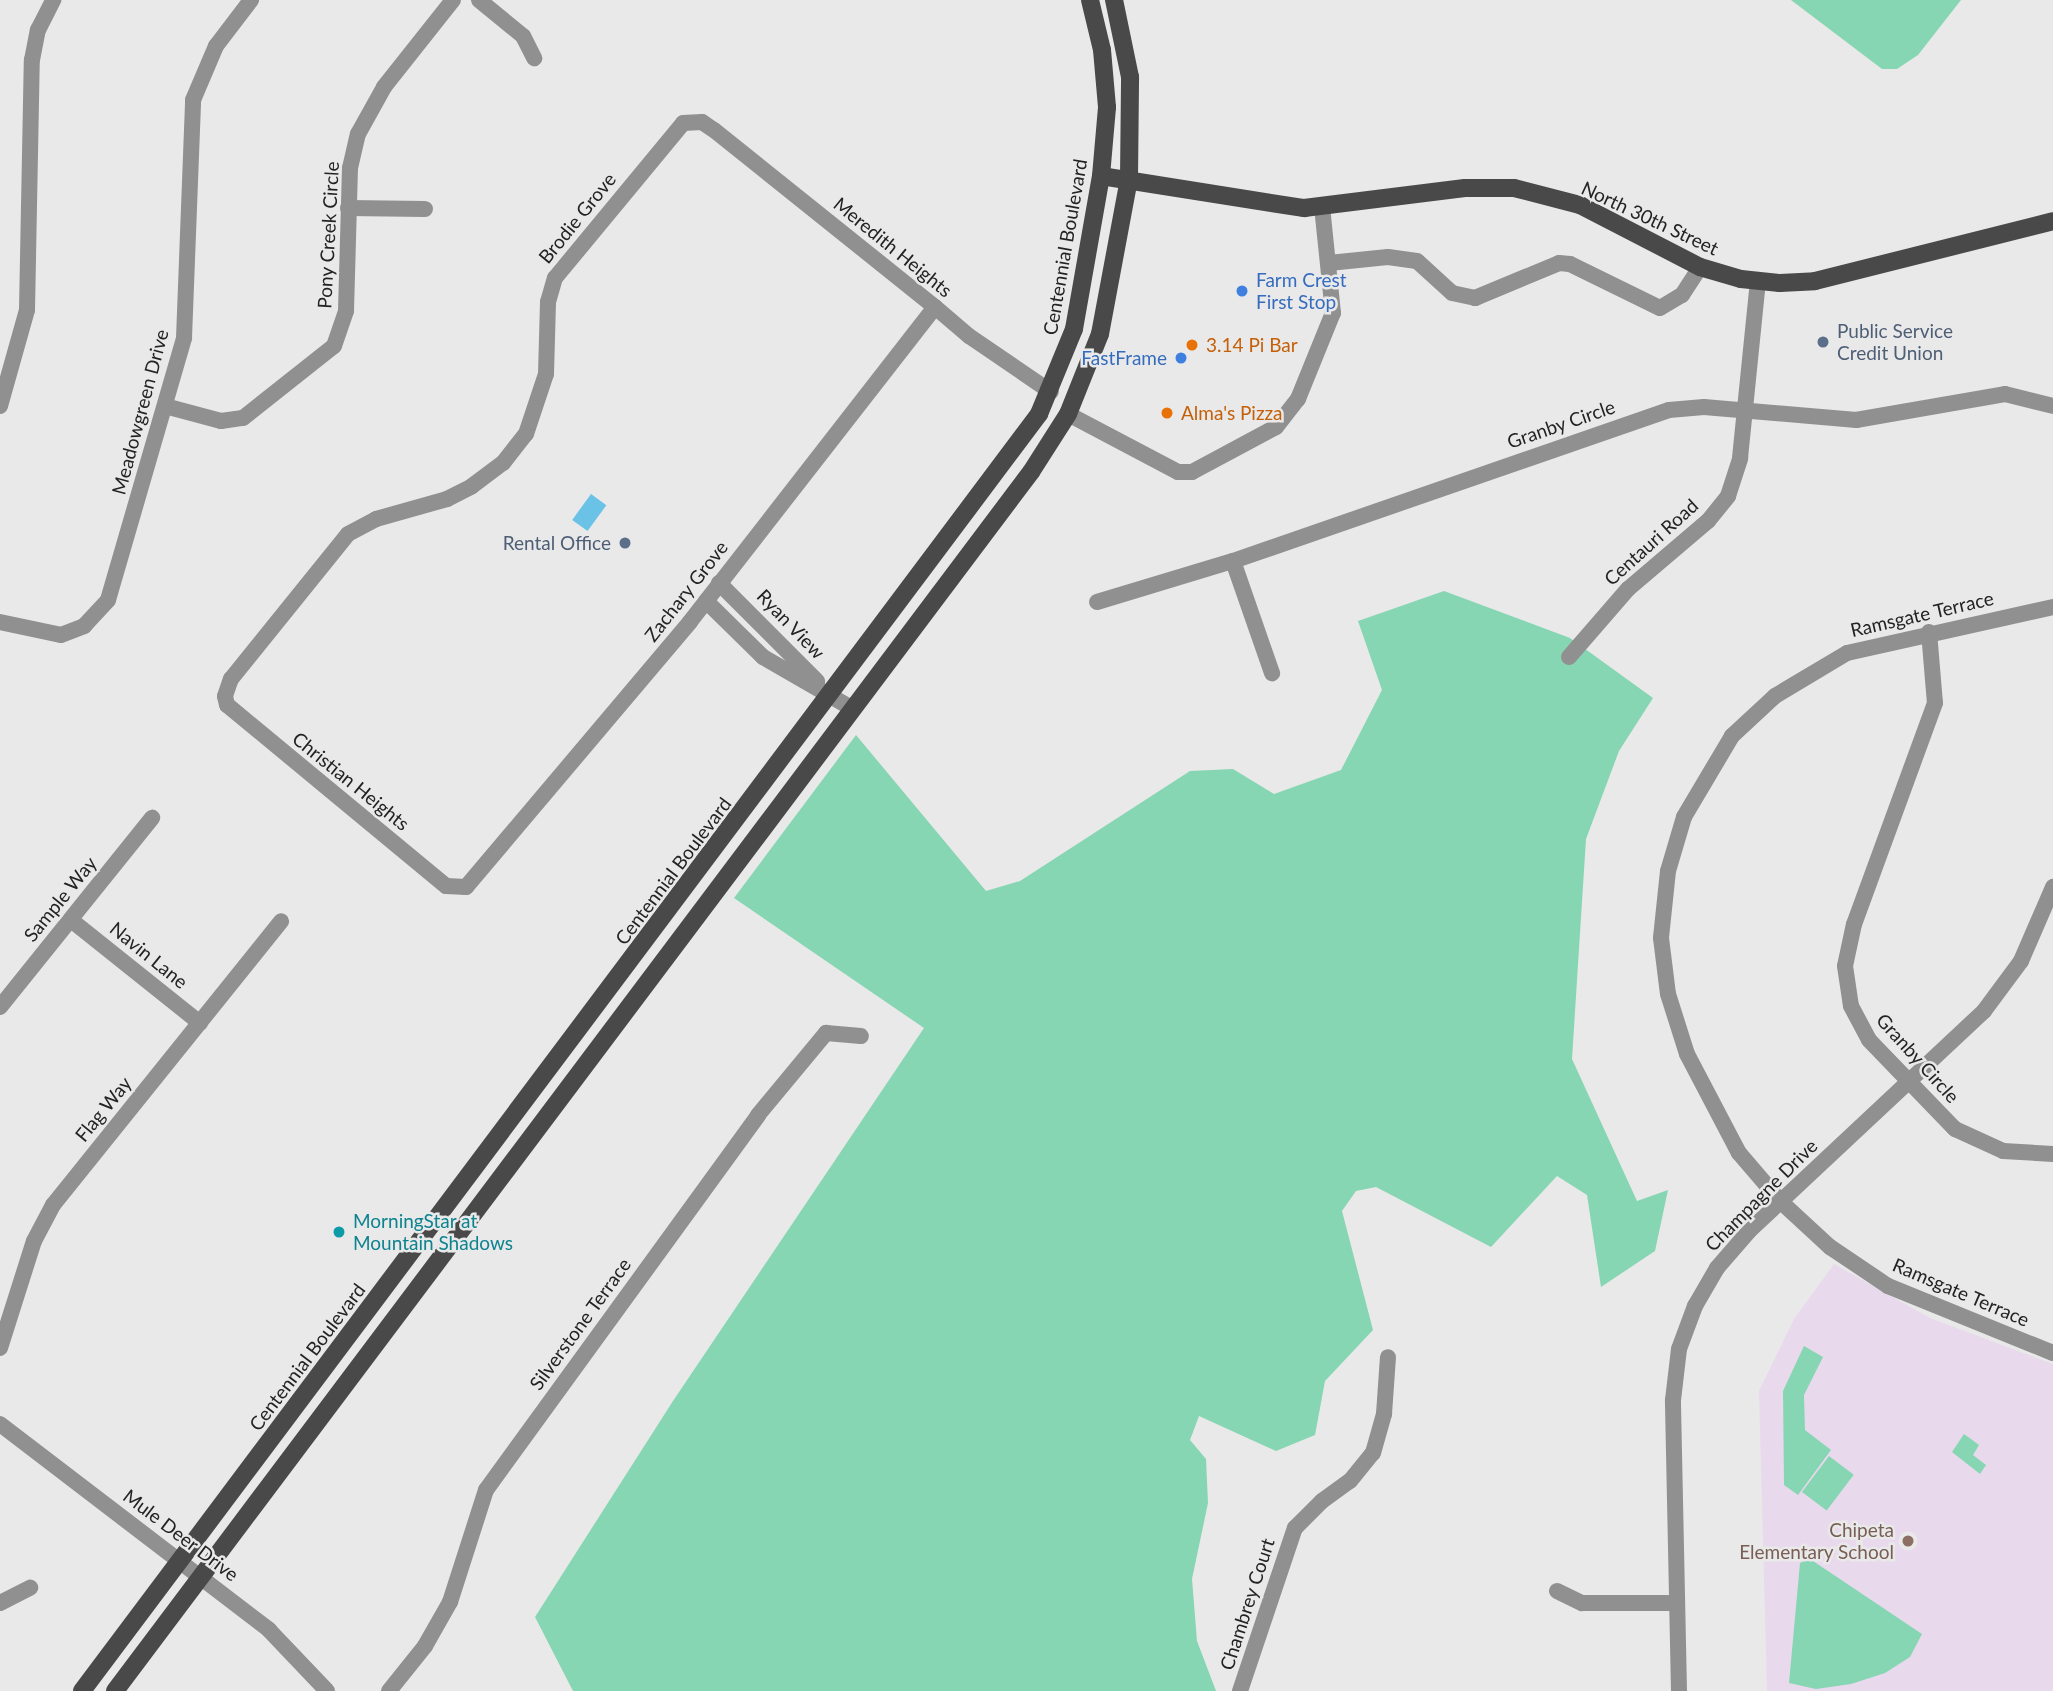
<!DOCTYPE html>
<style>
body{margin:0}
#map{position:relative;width:2053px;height:1691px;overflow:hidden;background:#e9e9ea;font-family:Lato,sans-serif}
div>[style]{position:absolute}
.education>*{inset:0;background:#e8d9ec}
.green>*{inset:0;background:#86d6b3;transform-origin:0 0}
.water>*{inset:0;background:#6ac2e6;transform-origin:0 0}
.minor>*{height:16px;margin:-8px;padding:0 8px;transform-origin:8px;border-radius:8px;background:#919090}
.major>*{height:18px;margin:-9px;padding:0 9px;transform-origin:9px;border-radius:9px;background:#4a4949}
.dots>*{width:19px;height:19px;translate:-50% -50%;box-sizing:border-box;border:4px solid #e9e9ea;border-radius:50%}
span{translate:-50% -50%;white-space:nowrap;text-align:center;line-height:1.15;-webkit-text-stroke:5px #e9e9ea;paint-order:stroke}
.street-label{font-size:19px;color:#232324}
.shop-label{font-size:19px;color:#366cbe}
.left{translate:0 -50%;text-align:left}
.right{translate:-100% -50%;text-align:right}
.service-label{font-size:19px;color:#4e5e75}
.food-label{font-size:19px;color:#c56008}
.culture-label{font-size:19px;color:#0d838f}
.education-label{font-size:19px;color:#785e54}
</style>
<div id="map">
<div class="education">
<div style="clip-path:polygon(1834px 1264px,1930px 1318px,2053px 1364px,2053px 1691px,1767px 1691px,1759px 1391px,1794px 1319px)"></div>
</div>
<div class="green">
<div style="clip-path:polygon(1791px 0,1961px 0,1918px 55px,1897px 69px,1882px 69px)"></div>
<div style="clip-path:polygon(1444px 591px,1570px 638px,1653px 698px,1619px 751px,1586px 839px,1572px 1059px,1637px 1201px,1668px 1190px,1655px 1251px,1601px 1287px,1587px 1195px,1557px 1176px,1491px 1247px,1376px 1187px,1356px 1191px,1342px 1211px,1373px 1330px,1325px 1381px,1315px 1435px,1276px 1451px,1199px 1416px,1190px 1440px,1206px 1459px,1208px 1503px,1192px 1579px,1197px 1641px,1216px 1691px,573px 1691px,535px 1617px,673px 1401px,924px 1028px,734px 898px,856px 735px,986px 891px,1020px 881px,1190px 771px,1233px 769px,1274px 794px,1341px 770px,1382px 690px,1358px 621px)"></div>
<div style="clip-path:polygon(1804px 1346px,1823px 1357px,1804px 1395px,1805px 1430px,1831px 1450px,1798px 1495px,1784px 1485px,1783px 1391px)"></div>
<div style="clip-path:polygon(1964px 1434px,1979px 1445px,1973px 1455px,1986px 1465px,1980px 1474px,1952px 1452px)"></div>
<div style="left:1829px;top:1456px;width:31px;height:45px;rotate:37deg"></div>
<div style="clip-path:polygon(1810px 1559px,1922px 1634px,1910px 1657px,1885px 1673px,1851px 1684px,1816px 1689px,1789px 1683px,1800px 1563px)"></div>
</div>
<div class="water">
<div style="left:591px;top:494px;width:19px;height:32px;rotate:36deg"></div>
</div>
<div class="minor">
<div style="left:479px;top:0;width:57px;rotate:39.3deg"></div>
<div style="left:523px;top:36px;width:25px;rotate:63deg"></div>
<div style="left:348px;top:208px;width:77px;rotate:0.7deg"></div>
<div style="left:1329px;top:263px;width:59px;rotate:-5.8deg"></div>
<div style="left:1388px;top:257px;width:29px;rotate:8deg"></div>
<div style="left:1417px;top:261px;width:47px;rotate:42.4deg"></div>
<div style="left:1452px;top:293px;width:24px;rotate:12deg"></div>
<div style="left:1475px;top:298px;width:91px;rotate:-22.6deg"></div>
<div style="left:1559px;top:263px;width:11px;rotate:5deg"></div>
<div style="left:1570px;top:264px;width:100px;rotate:26.1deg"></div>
<div style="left:1660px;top:308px;width:26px;rotate:-31deg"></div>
<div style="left:1682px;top:295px;width:33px;rotate:-57deg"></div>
<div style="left:935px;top:307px;width:399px;rotate:127.9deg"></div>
<div style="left:690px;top:622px;width:347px;rotate:130.2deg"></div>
<div style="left:466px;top:887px;width:20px;rotate:-177deg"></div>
<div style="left:446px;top:886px;width:284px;rotate:-140.4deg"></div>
<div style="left:227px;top:705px;width:9px;rotate:-103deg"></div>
<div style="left:225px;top:696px;width:18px;rotate:-71deg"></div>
<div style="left:231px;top:679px;width:186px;rotate:-51.1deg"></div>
<div style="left:348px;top:534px;width:32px;rotate:-28deg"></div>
<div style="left:376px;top:519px;width:74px;rotate:-15.7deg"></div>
<div style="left:447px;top:499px;width:28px;rotate:-27deg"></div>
<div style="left:472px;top:486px;width:39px;rotate:-37deg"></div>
<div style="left:503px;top:463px;width:37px;rotate:-52deg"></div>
<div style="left:526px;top:434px;width:63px;rotate:-71.6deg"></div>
<div style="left:546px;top:374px;width:72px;rotate:-88.4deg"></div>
<div style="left:548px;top:302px;width:25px;rotate:-74deg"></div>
<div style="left:555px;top:278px;width:201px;rotate:-50.4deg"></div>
<div style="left:683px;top:123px;width:19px;rotate:-3deg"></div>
<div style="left:702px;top:122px;width:14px;rotate:34deg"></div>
<div style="left:714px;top:130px;width:283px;rotate:38.7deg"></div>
<div style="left:935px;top:307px;width:45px;rotate:40.5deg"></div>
<div style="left:969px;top:336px;width:99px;rotate:34.3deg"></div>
<div style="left:0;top:406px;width:100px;rotate:-74.3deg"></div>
<div style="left:27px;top:310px;width:250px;rotate:-88.9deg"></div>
<div style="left:32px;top:60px;width:31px;rotate:-79deg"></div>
<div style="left:38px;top:30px;width:34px;rotate:-63deg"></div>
<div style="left:165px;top:406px;width:58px;rotate:15deg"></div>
<div style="left:221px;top:421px;width:22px;rotate:-8deg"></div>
<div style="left:243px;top:418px;width:116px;rotate:-38.4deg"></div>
<div style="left:334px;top:346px;width:37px;rotate:-71deg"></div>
<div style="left:346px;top:311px;width:143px;rotate:-88.4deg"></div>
<div style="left:350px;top:168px;width:35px;rotate:-77deg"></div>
<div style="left:358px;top:134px;width:54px;rotate:-61deg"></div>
<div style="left:384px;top:87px;width:111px;rotate:-51.6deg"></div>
<div style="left:1068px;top:414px;width:124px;rotate:27.8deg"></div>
<div style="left:1178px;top:472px;width:14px"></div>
<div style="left:1192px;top:472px;width:95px;rotate:-28.2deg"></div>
<div style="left:1276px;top:427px;width:36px;rotate:-52deg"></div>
<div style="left:1298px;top:399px;width:93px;rotate:-67.9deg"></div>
<div style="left:1333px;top:313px;width:107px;rotate:-95.9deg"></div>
<div style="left:1233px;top:561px;width:119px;rotate:70.8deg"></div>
<div style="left:719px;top:583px;width:139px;rotate:45deg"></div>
<div style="left:706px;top:601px;width:80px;rotate:44.5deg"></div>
<div style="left:763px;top:657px;width:104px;rotate:30deg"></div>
<div style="left:1097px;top:602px;width:142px;rotate:-16.8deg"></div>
<div style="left:1233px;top:561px;width:461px;rotate:-19.1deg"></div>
<div style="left:1669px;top:410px;width:35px;rotate:-5deg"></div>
<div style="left:1704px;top:407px;width:153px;rotate:4.9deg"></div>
<div style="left:1856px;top:420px;width:151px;rotate:-9.9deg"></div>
<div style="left:2005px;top:394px;width:49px;rotate:14deg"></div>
<div style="left:2053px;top:607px;width:211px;rotate:167.4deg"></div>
<div style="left:1847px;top:653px;width:84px;rotate:149.2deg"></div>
<div style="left:1775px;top:696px;width:59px;rotate:137.1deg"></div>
<div style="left:1732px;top:736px;width:94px;rotate:120.7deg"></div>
<div style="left:1684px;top:817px;width:56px;rotate:106.5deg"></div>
<div style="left:1668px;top:871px;width:67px;rotate:96deg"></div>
<div style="left:1661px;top:938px;width:56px;rotate:82.9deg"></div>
<div style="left:1668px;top:994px;width:63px;rotate:72.4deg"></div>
<div style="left:1687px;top:1054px;width:112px;rotate:62.3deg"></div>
<div style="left:1739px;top:1153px;width:65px;rotate:49.4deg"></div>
<div style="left:1781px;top:1202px;width:67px;rotate:42.6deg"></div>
<div style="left:1830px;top:1247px;width:70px;rotate:33.9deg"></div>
<div style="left:1888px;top:1286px;width:178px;rotate:22.1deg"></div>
<div style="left:0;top:622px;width:62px;rotate:12deg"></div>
<div style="left:61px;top:635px;width:25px;rotate:-21deg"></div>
<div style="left:84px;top:626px;width:35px;rotate:-47deg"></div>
<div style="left:108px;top:600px;width:273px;rotate:-73.8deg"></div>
<div style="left:184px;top:338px;width:238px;rotate:-87.8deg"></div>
<div style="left:193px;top:100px;width:59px;rotate:-66.9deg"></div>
<div style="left:216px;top:46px;width:58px;rotate:-52.7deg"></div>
<div style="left:1929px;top:632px;width:71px;rotate:85.2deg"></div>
<div style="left:1935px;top:703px;width:235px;rotate:110.1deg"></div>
<div style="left:1854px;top:924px;width:43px;rotate:102.1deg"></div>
<div style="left:1845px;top:966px;width:40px;rotate:81.5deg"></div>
<div style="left:1851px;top:1006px;width:38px;rotate:62deg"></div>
<div style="left:1869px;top:1040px;width:124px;rotate:46deg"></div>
<div style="left:1955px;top:1129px;width:53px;rotate:24.6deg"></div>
<div style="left:2003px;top:1151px;width:50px;rotate:3.4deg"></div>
<div style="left:1569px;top:657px;width:90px;rotate:-49.1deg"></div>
<div style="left:1628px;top:589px;width:105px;rotate:-40.4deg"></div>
<div style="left:1708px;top:521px;width:32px;rotate:-51deg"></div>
<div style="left:1728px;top:496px;width:40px;rotate:-72deg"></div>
<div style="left:1740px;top:458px;width:178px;rotate:-84.2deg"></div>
<div style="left:71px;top:920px;width:165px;rotate:38.6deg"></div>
<div style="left:0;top:1007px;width:243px;rotate:-51.2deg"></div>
<div style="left:0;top:1348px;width:112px;rotate:-72.4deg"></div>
<div style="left:34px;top:1241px;width:41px;rotate:-62.2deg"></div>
<div style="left:53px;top:1205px;width:364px;rotate:-51.2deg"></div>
<div style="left:0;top:1424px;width:339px;rotate:37.4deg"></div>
<div style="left:269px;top:1630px;width:84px;rotate:46.4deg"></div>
<div style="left:1557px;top:1591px;width:28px;rotate:26deg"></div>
<div style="left:1582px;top:1603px;width:95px"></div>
<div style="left:0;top:1603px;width:34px;rotate:-27deg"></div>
<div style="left:389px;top:1691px;width:58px;rotate:-51.3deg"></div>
<div style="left:425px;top:1646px;width:51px;rotate:-60.4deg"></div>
<div style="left:450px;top:1602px;width:118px;rotate:-72.2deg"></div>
<div style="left:486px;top:1490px;width:463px;rotate:-54deg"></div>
<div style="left:758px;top:1115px;width:107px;rotate:-50.3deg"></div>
<div style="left:826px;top:1033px;width:35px;rotate:5deg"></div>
<div style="left:1240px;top:1691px;width:172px;rotate:-71.4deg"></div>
<div style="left:1295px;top:1528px;width:38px;rotate:-45deg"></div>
<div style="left:1322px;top:1501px;width:34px;rotate:-36deg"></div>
<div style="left:1350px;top:1481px;width:36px;rotate:-51deg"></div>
<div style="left:1373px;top:1453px;width:41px;rotate:-74.2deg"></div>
<div style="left:1384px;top:1414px;width:57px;rotate:-86deg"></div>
<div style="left:1679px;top:1691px;width:291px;rotate:-91.2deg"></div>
<div style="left:1673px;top:1400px;width:51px;rotate:-83.3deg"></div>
<div style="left:1679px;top:1349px;width:46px;rotate:-69.6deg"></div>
<div style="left:1695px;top:1306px;width:44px;rotate:-59.9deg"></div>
<div style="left:1717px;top:1268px;width:49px;rotate:-49.1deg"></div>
<div style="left:1749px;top:1231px;width:322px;rotate:-43.1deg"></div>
<div style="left:1984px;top:1011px;width:62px;rotate:-53.5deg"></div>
<div style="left:2021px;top:961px;width:81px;rotate:-66.6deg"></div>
</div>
<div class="major">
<div style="left:1101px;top:176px;width:206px;rotate:9deg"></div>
<div style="left:1304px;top:208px;width:162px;rotate:-7.1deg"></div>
<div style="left:1465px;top:188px;width:49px"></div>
<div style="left:1514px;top:188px;width:68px;rotate:14.4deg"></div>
<div style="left:1580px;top:205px;width:135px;rotate:27.3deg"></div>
<div style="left:1700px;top:267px;width:43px;rotate:16.3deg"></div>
<div style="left:1741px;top:279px;width:39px;rotate:6deg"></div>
<div style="left:1780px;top:283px;width:35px;rotate:-3deg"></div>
<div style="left:1815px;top:281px;width:245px;rotate:-14.1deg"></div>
<div style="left:82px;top:1691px;width:1596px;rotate:-53.15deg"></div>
<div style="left:1039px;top:414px;width:92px;rotate:-67.6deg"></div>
<div style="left:1074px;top:329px;width:155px;rotate:-80deg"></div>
<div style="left:1101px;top:176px;width:69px;rotate:-85deg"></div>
<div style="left:1107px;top:107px;width:57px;rotate:-95deg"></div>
<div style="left:1102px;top:50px;width:51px;rotate:-103.5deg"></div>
<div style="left:115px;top:1691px;width:1525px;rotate:-53.08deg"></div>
<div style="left:1031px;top:472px;width:69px;rotate:-57.5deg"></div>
<div style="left:1068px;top:414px;width:86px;rotate:-68.2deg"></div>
<div style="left:1100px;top:334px;width:158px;rotate:-79.4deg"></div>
<div style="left:1129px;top:179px;width:102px;rotate:-89.4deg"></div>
<div style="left:1130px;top:77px;width:79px;rotate:-101.7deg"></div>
</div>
<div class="dots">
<div style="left:1242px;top:291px;background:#3f7fe0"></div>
<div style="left:1823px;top:342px;background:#5c6f8a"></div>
<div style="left:1192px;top:345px;background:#e8710a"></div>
<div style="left:1181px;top:358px;background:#3f7fe0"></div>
<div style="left:1167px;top:413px;background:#e8710a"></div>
<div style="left:625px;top:543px;background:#5c6f8a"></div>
<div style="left:339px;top:1232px;background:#0f9aa8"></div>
<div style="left:1908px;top:1541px;background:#8d6e63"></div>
</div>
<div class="street-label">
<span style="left:577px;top:218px;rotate:-51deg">Brodie Grove</span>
<span style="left:1650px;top:218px;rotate:25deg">North 30th Street</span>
<span style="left:328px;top:235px;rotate:-87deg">Pony Creek Circle</span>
<span style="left:893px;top:247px;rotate:39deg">Meredith Heights</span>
<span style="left:1065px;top:247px;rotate:-80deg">Centennial Boulevard</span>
<span style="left:140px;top:412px;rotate:-75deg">Meadowgreen Drive</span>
<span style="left:1561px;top:424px;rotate:-19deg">Granby Circle</span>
<span style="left:1651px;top:542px;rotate:-42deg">Centauri Road</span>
<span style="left:686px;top:591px;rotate:-52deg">Zachary Grove</span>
<span style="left:1922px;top:614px;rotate:-13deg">Ramsgate Terrace</span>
<span style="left:791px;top:624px;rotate:46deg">Ryan View</span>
<span style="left:351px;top:781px;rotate:39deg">Christian Heights</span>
<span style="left:673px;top:871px;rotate:-53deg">Centennial Boulevard</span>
<span style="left:60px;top:899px;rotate:-51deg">Sample Way</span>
<span style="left:149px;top:955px;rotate:39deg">Navin Lane</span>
<span style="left:1918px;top:1058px;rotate:48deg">Granby Circle</span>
<span style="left:103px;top:1109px;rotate:-51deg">Flag Way</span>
<span style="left:1761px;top:1195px;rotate:-45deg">Champagne Drive</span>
<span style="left:1961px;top:1292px;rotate:23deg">Ramsgate Terrace</span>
<span style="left:580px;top:1324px;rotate:-54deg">Silverstone Terrace</span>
<span style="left:307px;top:1357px;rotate:-53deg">Centennial Boulevard</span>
<span style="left:181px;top:1535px;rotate:37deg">Mule Deer Drive</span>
<span style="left:1247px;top:1604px;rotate:-72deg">Chambrey Court</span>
</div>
<div class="shop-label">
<span class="left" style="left:1256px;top:291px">Farm Crest<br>First Stop</span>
<span class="right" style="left:1167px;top:358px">FastFrame</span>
</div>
<div class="service-label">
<span class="left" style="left:1837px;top:342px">Public Service<br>Credit Union</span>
<span class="right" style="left:611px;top:543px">Rental Office</span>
</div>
<div class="food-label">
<span class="left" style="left:1206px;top:345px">3.14 Pi Bar</span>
<span class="left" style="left:1181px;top:413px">Alma's Pizza</span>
</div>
<div class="culture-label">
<span class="left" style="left:353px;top:1232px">MorningStar at<br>Mountain Shadows</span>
</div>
<div class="education-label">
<span class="right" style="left:1894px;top:1541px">Chipeta<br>Elementary School</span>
</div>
</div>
